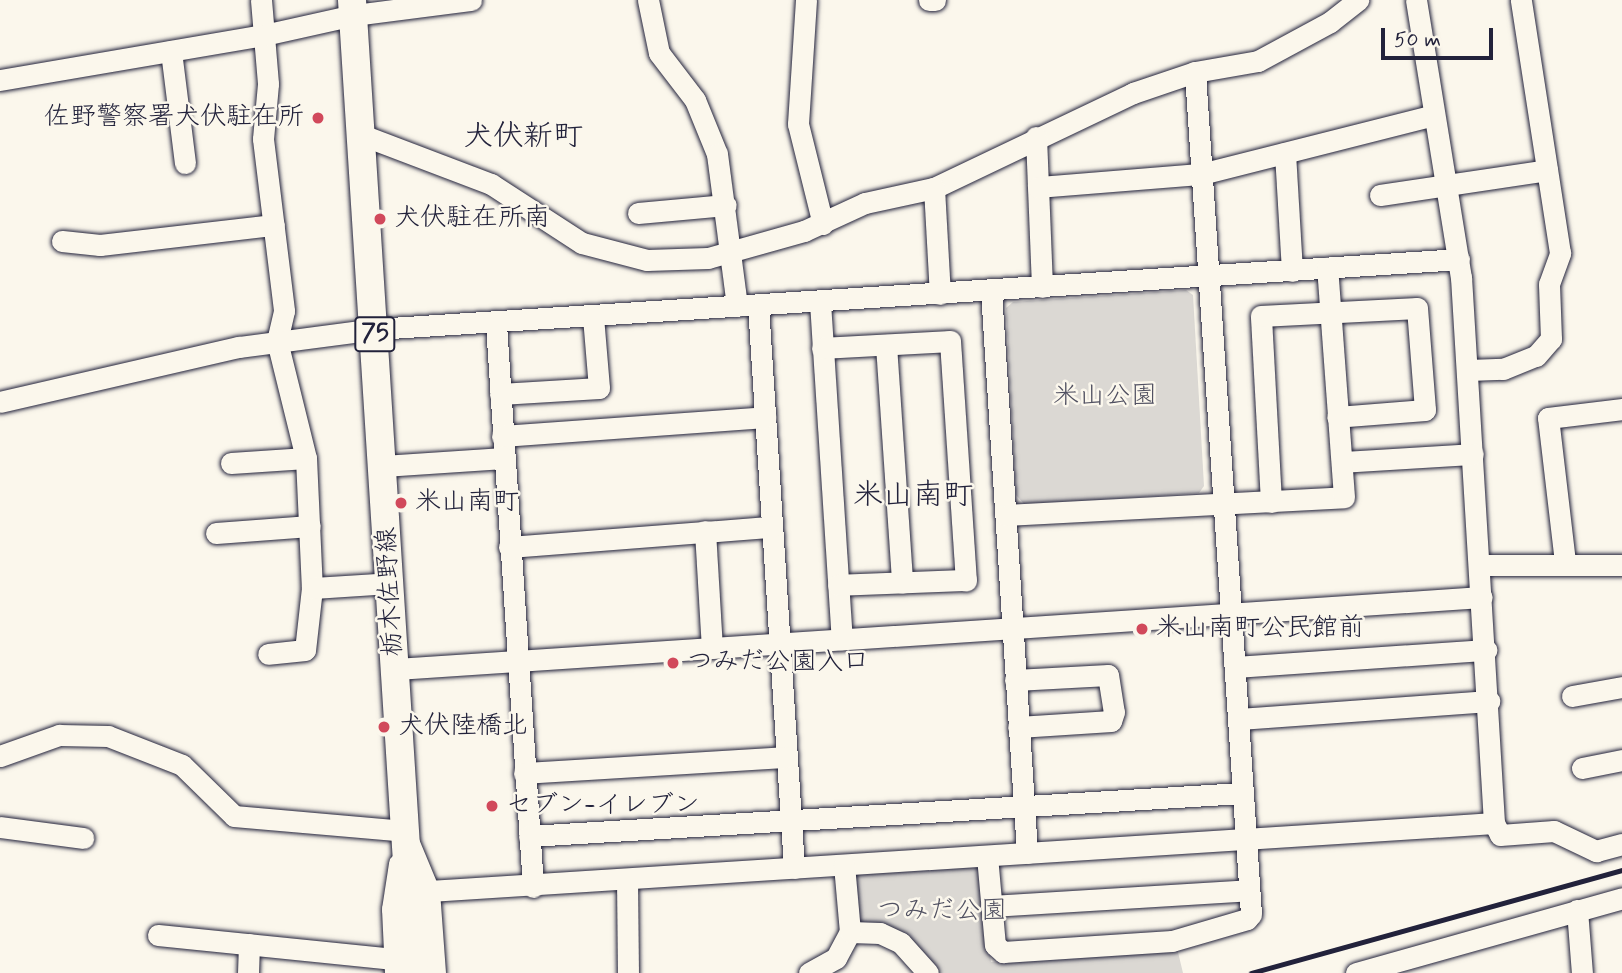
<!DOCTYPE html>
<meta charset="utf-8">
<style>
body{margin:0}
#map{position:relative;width:1622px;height:973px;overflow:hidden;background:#fbf7ec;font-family:Mynerve,"Klee One",sans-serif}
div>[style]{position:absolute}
.green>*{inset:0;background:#dbd8d3}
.roads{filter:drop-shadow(0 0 2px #22223b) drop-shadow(0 0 2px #22223b)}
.minor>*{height:21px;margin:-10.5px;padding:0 10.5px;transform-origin:10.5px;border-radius:10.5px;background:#fbf7ec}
.major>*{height:28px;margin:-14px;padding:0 14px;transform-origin:14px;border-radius:14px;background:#fbf7ec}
.rail>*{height:4.5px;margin:-2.25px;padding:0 2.25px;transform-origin:2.25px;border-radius:2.25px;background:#22223b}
.dots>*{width:19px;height:19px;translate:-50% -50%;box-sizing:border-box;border:4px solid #fbf7ec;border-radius:50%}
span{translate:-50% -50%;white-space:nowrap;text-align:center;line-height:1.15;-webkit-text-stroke:5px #fbf7ec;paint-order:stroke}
.shield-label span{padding:2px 5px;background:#fbf7ec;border:2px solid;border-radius:5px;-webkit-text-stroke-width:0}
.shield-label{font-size:24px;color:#22223b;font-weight:700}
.poi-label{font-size:26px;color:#22223b}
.right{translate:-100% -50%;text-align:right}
.left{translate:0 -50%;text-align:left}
.park-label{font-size:26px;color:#505061}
.street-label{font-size:26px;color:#22223b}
.quarter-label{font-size:30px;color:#22223b}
.scale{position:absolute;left:1381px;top:28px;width:112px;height:32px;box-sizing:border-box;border:4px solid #22223b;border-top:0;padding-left:9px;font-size:21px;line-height:24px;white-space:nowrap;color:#22223b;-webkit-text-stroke:5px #fbf7ec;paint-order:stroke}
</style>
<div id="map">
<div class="green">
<div style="clip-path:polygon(1186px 290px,1193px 295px,1204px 486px,1199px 493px,1025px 505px,1016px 495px,1006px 308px,1013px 302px)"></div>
<div style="clip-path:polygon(980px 863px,991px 962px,1177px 948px,1183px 973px,937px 973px,880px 929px,853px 918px,850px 873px)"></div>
</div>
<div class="roads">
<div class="minor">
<div style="left:261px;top:0;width:84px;rotate:85.2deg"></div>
<div style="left:268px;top:84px;width:55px;rotate:95.2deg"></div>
<div style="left:263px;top:139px;width:173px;rotate:83deg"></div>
<div style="left:284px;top:311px;width:31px;rotate:103deg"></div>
<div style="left:277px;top:341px;width:121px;rotate:76.1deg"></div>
<div style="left:306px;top:458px;width:130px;rotate:87.4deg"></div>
<div style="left:312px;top:588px;width:62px;rotate:96.4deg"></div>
<div style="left:305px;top:650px;width:37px;rotate:174deg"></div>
<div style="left:648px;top:0;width:54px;rotate:78.3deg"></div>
<div style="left:659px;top:53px;width:59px;rotate:52.5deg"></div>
<div style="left:695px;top:100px;width:58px;rotate:67.8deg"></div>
<div style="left:717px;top:154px;width:153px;rotate:82.5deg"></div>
<div style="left:806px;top:0;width:124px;rotate:93.7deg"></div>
<div style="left:798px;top:124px;width:103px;rotate:76deg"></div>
<div style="left:929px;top:0;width:6px"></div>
<div style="left:1416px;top:0;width:281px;rotate:80.8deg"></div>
<div style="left:1461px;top:277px;width:547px;rotate:86.54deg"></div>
<div style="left:1494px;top:823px;width:13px;rotate:63deg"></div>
<div style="left:1500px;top:835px;width:54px;rotate:-4.2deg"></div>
<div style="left:1554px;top:831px;width:47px;rotate:25.5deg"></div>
<div style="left:1596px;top:851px;width:27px;rotate:-15deg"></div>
<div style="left:171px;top:51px;width:113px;rotate:82.9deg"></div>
<div style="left:0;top:80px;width:268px;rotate:-9.7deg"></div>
<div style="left:264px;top:35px;width:92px;rotate:-12.5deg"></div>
<div style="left:354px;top:15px;width:118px;rotate:-7.3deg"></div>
<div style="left:362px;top:135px;width:138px;rotate:20.8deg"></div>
<div style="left:491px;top:184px;width:108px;rotate:33deg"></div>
<div style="left:582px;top:243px;width:67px;rotate:14.7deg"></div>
<div style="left:647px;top:260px;width:61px;rotate:-1.9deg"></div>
<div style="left:708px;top:258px;width:100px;rotate:-15.7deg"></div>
<div style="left:804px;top:231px;width:67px;rotate:-24.7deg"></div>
<div style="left:865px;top:203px;width:71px;rotate:-12.3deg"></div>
<div style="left:934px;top:188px;width:221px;rotate:-25.5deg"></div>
<div style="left:1133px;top:93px;width:65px;rotate:-18.7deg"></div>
<div style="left:1195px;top:72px;width:64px;rotate:-9.9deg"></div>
<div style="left:1258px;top:61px;width:82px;rotate:-28.4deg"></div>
<div style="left:1330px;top:22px;width:36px;rotate:-38deg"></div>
<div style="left:1036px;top:137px;width:150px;rotate:87.7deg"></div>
<div style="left:1285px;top:153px;width:118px;rotate:86.6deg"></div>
<div style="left:1038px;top:187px;width:164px;rotate:-4.6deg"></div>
<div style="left:1201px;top:174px;width:240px;rotate:-14.2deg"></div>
<div style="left:934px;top:188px;width:106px;rotate:86.8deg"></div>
<div style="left:1380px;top:195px;width:169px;rotate:-8.5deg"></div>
<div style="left:638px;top:213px;width:88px;rotate:-5.2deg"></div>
<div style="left:62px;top:241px;width:38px;rotate:6deg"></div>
<div style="left:100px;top:245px;width:175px;rotate:-6.6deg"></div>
<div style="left:991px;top:291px;width:563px;rotate:86.33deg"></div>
<div style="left:820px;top:302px;width:338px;rotate:86.3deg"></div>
<div style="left:758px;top:305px;width:564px;rotate:86.34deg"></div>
<div style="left:496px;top:324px;width:564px;rotate:86.24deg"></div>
<div style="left:886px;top:345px;width:238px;rotate:86.1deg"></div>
<div style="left:822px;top:348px;width:128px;rotate:-3.1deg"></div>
<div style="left:950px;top:341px;width:240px;rotate:86.2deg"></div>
<div style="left:966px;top:580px;width:128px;rotate:177.8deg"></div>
<div style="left:1468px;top:370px;width:35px;rotate:-2deg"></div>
<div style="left:1503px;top:369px;width:35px;rotate:-22deg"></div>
<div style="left:1536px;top:356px;width:23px;rotate:-49deg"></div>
<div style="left:1551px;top:339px;width:55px;rotate:-92.1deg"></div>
<div style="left:1549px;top:284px;width:33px;rotate:-70deg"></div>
<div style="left:1560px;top:253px;width:256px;rotate:-98.8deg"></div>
<div style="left:500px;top:394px;width:99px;rotate:-3.5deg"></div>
<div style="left:599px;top:388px;width:71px;rotate:-94.8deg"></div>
<div style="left:0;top:402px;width:245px;rotate:-13deg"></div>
<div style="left:239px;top:347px;width:137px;rotate:-7.5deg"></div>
<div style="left:375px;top:329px;width:1086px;rotate:-3.69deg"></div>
<div style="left:502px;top:436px;width:264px;rotate:-4.1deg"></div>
<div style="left:1342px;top:462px;width:131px;rotate:-3.5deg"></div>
<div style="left:231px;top:463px;width:75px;rotate:-3.8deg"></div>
<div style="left:383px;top:466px;width:121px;rotate:-3.8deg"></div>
<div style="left:1271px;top:502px;width:186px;rotate:-93.1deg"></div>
<div style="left:1261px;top:316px;width:156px;rotate:-2.9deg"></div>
<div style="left:1417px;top:308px;width:102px;rotate:85.5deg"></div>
<div style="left:1425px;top:410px;width:88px;rotate:175.5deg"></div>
<div style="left:1006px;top:515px;width:338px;rotate:-3deg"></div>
<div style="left:1344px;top:497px;width:230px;rotate:-94.2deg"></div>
<div style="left:705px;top:531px;width:117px;rotate:86.6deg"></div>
<div style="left:216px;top:533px;width:94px;rotate:-4.3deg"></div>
<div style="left:509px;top:547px;width:263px;rotate:-4.4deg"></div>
<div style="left:1565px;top:562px;width:145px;rotate:-96.7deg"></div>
<div style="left:1548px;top:418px;width:75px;rotate:-6.9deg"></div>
<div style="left:1479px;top:565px;width:143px"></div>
<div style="left:312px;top:588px;width:79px;rotate:-3.6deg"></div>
<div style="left:1235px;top:667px;width:252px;rotate:-3.9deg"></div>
<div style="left:396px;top:669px;width:1088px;rotate:-3.79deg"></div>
<div style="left:1015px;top:680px;width:93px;rotate:-3.1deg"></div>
<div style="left:1108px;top:675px;width:37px;rotate:81deg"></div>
<div style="left:1114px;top:712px;width:9px;rotate:108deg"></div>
<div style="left:1111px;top:721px;width:93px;rotate:176.3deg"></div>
<div style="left:1572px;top:696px;width:51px;rotate:-10.2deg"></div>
<div style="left:1239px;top:719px;width:251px;rotate:-4.1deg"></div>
<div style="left:0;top:756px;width:63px;rotate:-19.6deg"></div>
<div style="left:59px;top:735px;width:49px;rotate:1.2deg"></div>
<div style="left:108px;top:736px;width:79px;rotate:21.4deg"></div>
<div style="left:182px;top:765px;width:73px;rotate:44.4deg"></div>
<div style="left:234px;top:816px;width:171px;rotate:5deg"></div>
<div style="left:404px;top:831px;width:65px;rotate:67.4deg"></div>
<div style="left:429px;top:891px;width:82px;rotate:85.8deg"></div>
<div style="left:1582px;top:768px;width:41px;rotate:-11.3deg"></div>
<div style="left:524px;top:773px;width:262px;rotate:-3.5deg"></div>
<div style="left:0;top:827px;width:84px;rotate:7.5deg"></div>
<div style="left:529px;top:836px;width:714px;rotate:-3.45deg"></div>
<div style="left:987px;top:856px;width:89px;rotate:84.9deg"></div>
<div style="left:995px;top:945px;width:11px;rotate:41deg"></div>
<div style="left:1003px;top:952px;width:169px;rotate:-3.7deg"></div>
<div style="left:1172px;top:941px;width:78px;rotate:-16.3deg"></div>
<div style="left:1247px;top:919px;width:6px;rotate:-51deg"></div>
<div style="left:1251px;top:914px;width:844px;rotate:-93.81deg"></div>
<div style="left:627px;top:879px;width:94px;rotate:89.4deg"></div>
<div style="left:429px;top:891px;width:1067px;rotate:-3.65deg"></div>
<div style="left:991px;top:906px;width:258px;rotate:-3.5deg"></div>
<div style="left:1577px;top:910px;width:63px;rotate:85.5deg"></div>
<div style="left:850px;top:932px;width:30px;rotate:2deg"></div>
<div style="left:880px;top:933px;width:23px;rotate:25deg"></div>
<div style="left:901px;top:943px;width:40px;rotate:48deg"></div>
<div style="left:158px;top:935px;width:237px;rotate:5.8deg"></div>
<div style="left:395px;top:972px;width:63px;rotate:-92.7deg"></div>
<div style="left:392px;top:909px;width:46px;rotate:-81.2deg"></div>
<div style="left:248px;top:973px;width:29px;rotate:-88deg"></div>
<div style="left:809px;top:973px;width:31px;rotate:-29deg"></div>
<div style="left:836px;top:958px;width:30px;rotate:-62deg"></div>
<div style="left:850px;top:932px;width:67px;rotate:-95.1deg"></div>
<div style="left:1356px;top:973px;width:276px;rotate:-15.7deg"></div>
</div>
<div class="major">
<div style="left:352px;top:0;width:975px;rotate:86.35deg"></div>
</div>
</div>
<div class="rail">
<div style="left:1251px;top:973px;width:385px;rotate:-15.5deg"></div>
</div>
<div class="dots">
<div style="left:318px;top:118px;background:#d1495b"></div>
<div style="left:380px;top:219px;background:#d1495b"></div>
<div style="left:401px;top:503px;background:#d1495b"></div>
<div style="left:1142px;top:629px;background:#d1495b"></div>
<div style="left:673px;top:663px;background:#d1495b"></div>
<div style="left:384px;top:727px;background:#d1495b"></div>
<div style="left:492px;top:806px;background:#d1495b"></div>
</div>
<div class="shield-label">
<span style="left:375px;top:334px">75</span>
</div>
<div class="poi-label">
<span class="right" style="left:304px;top:118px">佐野警察署犬伏駐在所</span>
<span class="left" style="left:394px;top:219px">犬伏駐在所南</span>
<span class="left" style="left:415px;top:503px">米山南町</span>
<span class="left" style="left:1156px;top:629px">米山南町公民館前</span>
<span class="left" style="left:687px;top:663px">つみだ公園入口</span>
<span class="left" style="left:398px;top:727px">犬伏陸橋北</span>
<span class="left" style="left:506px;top:806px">セブン-イレブン</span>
</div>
<div class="park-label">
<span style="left:1105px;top:397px">米山公園</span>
<span style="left:942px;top:912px">つみだ公園</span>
</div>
<div class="street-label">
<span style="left:391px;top:592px;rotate:-93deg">栃木佐野線</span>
</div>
<div class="quarter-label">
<span style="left:523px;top:137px">犬伏新町</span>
<span style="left:913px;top:496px">米山南町</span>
</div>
<div class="scale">50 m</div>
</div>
